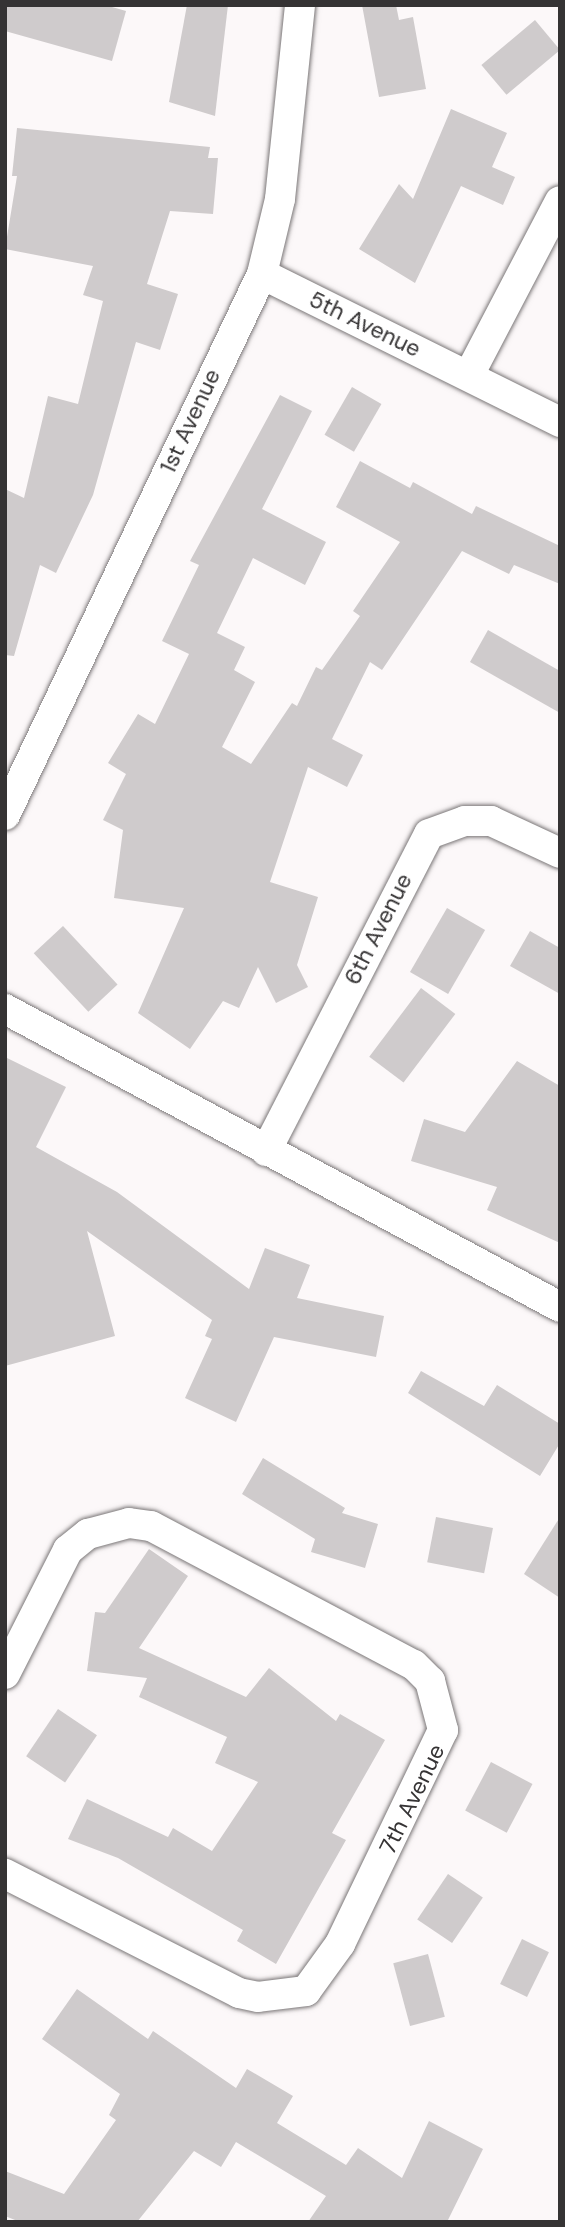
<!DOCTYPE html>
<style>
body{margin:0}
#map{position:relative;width:565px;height:2227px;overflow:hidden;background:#fcf8f9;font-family:"DM Sans",sans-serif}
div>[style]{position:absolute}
.building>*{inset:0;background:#cfcbcc;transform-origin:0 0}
.roads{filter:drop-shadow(0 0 2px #7b7778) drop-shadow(0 0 2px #7b7778)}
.street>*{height:30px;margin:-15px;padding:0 15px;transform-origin:15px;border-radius:15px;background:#fff}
span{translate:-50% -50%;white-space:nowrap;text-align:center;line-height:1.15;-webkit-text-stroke:5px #fff;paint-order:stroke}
.street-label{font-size:23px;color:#353334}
.frame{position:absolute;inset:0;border:7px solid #353334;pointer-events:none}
</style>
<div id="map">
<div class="building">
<div style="clip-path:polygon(5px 5px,105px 5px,126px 11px,112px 61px,5px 31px)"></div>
<div style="clip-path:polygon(187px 5px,228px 5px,215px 116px,169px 102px)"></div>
<div style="clip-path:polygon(362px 5px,396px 5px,399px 20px,413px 17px,426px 89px,379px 97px)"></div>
<div style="left:535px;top:20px;width:39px;height:70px;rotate:50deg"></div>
<div style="clip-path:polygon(451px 109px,507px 133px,492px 167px,515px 177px,503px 205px,461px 186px,415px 283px,359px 249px,399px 184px,413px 199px)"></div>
<div style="clip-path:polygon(17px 128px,210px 147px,208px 158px,218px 158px,213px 214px,170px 211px,147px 284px,178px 294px,160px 350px,136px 342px,93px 495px,56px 573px,40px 565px,14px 656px,5px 655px,5px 489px,24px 498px,48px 396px,78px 404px,103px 301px,83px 295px,93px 266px,5px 249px,17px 176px,12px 176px)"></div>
<div style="left:352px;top:387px;width:34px;height:55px;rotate:30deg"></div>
<div style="clip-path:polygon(280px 395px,312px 411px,262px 509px,326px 542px,305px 585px,253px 558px,217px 633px,245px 647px,234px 670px,255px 682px,222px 747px,251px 764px,292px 703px,297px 706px,316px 667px,322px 670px,360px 616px,353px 611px,400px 542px,336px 507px,360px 461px,410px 488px,413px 482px,472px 514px,476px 506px,560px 546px,560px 584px,514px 565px,509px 574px,462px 551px,382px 670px,370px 662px,332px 739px,363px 755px,347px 787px,308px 767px,270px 882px,318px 897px,297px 965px,308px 987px,276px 1003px,258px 967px,239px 1008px,223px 1001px,190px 1049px,138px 1013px,184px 908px,114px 898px,123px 830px,103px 820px,126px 774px,108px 763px,138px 714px,155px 724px,189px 654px,162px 641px,199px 565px,190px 561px)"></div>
<div style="clip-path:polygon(488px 630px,560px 671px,560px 713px,470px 662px)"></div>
<div style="left:447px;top:908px;width:44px;height:74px;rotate:30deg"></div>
<div style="left:63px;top:926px;width:80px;height:40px;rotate:47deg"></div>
<div style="clip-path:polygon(530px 931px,560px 948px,560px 994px,510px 966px)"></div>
<div style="left:421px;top:988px;width:43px;height:86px;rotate:37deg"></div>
<div style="clip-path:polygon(5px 1057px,66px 1087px,36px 1147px,117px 1192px,249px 1289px,265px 1248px,310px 1265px,297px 1298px,384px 1316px,376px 1357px,274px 1337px,236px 1422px,185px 1398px,212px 1339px,205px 1336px,212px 1320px,87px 1231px,115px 1336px,5px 1366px)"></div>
<div style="clip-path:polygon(517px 1061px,560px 1086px,560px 1243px,487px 1210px,497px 1187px,411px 1161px,424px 1119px,465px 1132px)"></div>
<div style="clip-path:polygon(421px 1371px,484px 1406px,497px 1385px,560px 1424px,560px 1443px,540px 1476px,408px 1393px)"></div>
<div style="clip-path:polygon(263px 1458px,345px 1508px,342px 1513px,378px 1524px,365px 1568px,311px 1552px,315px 1539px,242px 1494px)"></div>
<div style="left:436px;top:1517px;width:58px;height:46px;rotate:11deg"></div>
<div style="clip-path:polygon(560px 1517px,560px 1598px,524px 1574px)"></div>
<div style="clip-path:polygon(149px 1549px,188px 1576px,139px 1648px,246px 1697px,269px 1668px,336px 1721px,340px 1714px,385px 1740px,332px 1833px,346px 1840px,276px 1964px,237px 1941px,243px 1930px,118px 1858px,68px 1839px,87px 1799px,168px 1837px,173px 1828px,212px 1851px,258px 1782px,215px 1763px,227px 1737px,139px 1697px,147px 1678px,87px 1671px,95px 1612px,105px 1613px)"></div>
<div style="left:58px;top:1709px;width:47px;height:57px;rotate:34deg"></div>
<div style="left:491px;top:1762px;width:47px;height:55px;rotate:28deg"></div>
<div style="left:448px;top:1874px;width:42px;height:55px;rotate:34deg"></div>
<div style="left:522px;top:1939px;width:30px;height:50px;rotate:26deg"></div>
<div style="left:428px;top:1954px;width:65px;height:36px;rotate:75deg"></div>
<div style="clip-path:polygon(77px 1989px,148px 2039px,153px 2031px,236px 2088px,247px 2069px,293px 2096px,277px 2123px,346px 2165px,358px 2148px,402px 2178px,429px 2121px,483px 2149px,447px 2222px,308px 2222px,326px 2196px,236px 2142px,221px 2167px,194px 2151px,137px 2222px,20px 2222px,5px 2216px,5px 2171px,64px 2194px,116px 2120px,109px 2115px,120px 2094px,42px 2039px)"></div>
</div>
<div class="roads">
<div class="street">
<div style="left:262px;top:274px;width:333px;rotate:26.4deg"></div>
<div style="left:469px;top:375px;width:196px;rotate:-62.4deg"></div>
<div style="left:5px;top:815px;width:599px;rotate:-64.59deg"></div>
<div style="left:262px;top:274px;width:77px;rotate:-76.5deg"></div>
<div style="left:280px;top:199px;width:195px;rotate:-84.1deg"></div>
<div style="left:5px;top:1009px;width:630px;rotate:28.23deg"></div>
<div style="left:266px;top:1151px;width:356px;rotate:-62.8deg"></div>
<div style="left:429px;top:834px;width:38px;rotate:-20deg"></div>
<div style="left:465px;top:821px;width:26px"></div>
<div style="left:491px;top:821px;width:76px;rotate:24.9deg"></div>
<div style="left:5px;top:1674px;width:139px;rotate:-63.1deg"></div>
<div style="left:68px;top:1550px;width:26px;rotate:-39deg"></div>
<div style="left:88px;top:1534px;width:42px;rotate:-15deg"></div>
<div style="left:129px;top:1523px;width:22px;rotate:8deg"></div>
<div style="left:151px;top:1526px;width:297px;rotate:27.9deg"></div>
<div style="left:414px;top:1665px;width:23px;rotate:45deg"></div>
<div style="left:430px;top:1681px;width:51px;rotate:75.1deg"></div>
<div style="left:443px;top:1730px;width:237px;rotate:115.7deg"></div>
<div style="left:340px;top:1944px;width:58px;rotate:125.9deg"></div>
<div style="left:306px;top:1991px;width:48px;rotate:172.9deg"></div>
<div style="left:258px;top:1997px;width:19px;rotate:-168deg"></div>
<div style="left:239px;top:1993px;width:263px;rotate:-153deg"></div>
</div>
</div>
<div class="street-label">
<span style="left:365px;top:324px;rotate:26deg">5th Avenue</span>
<span style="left:190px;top:421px;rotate:-65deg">1st Avenue</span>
<span style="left:378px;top:929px;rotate:-63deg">6th Avenue</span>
<span style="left:412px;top:1799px;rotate:-64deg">7th Avenue</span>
</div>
<div class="frame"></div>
</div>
